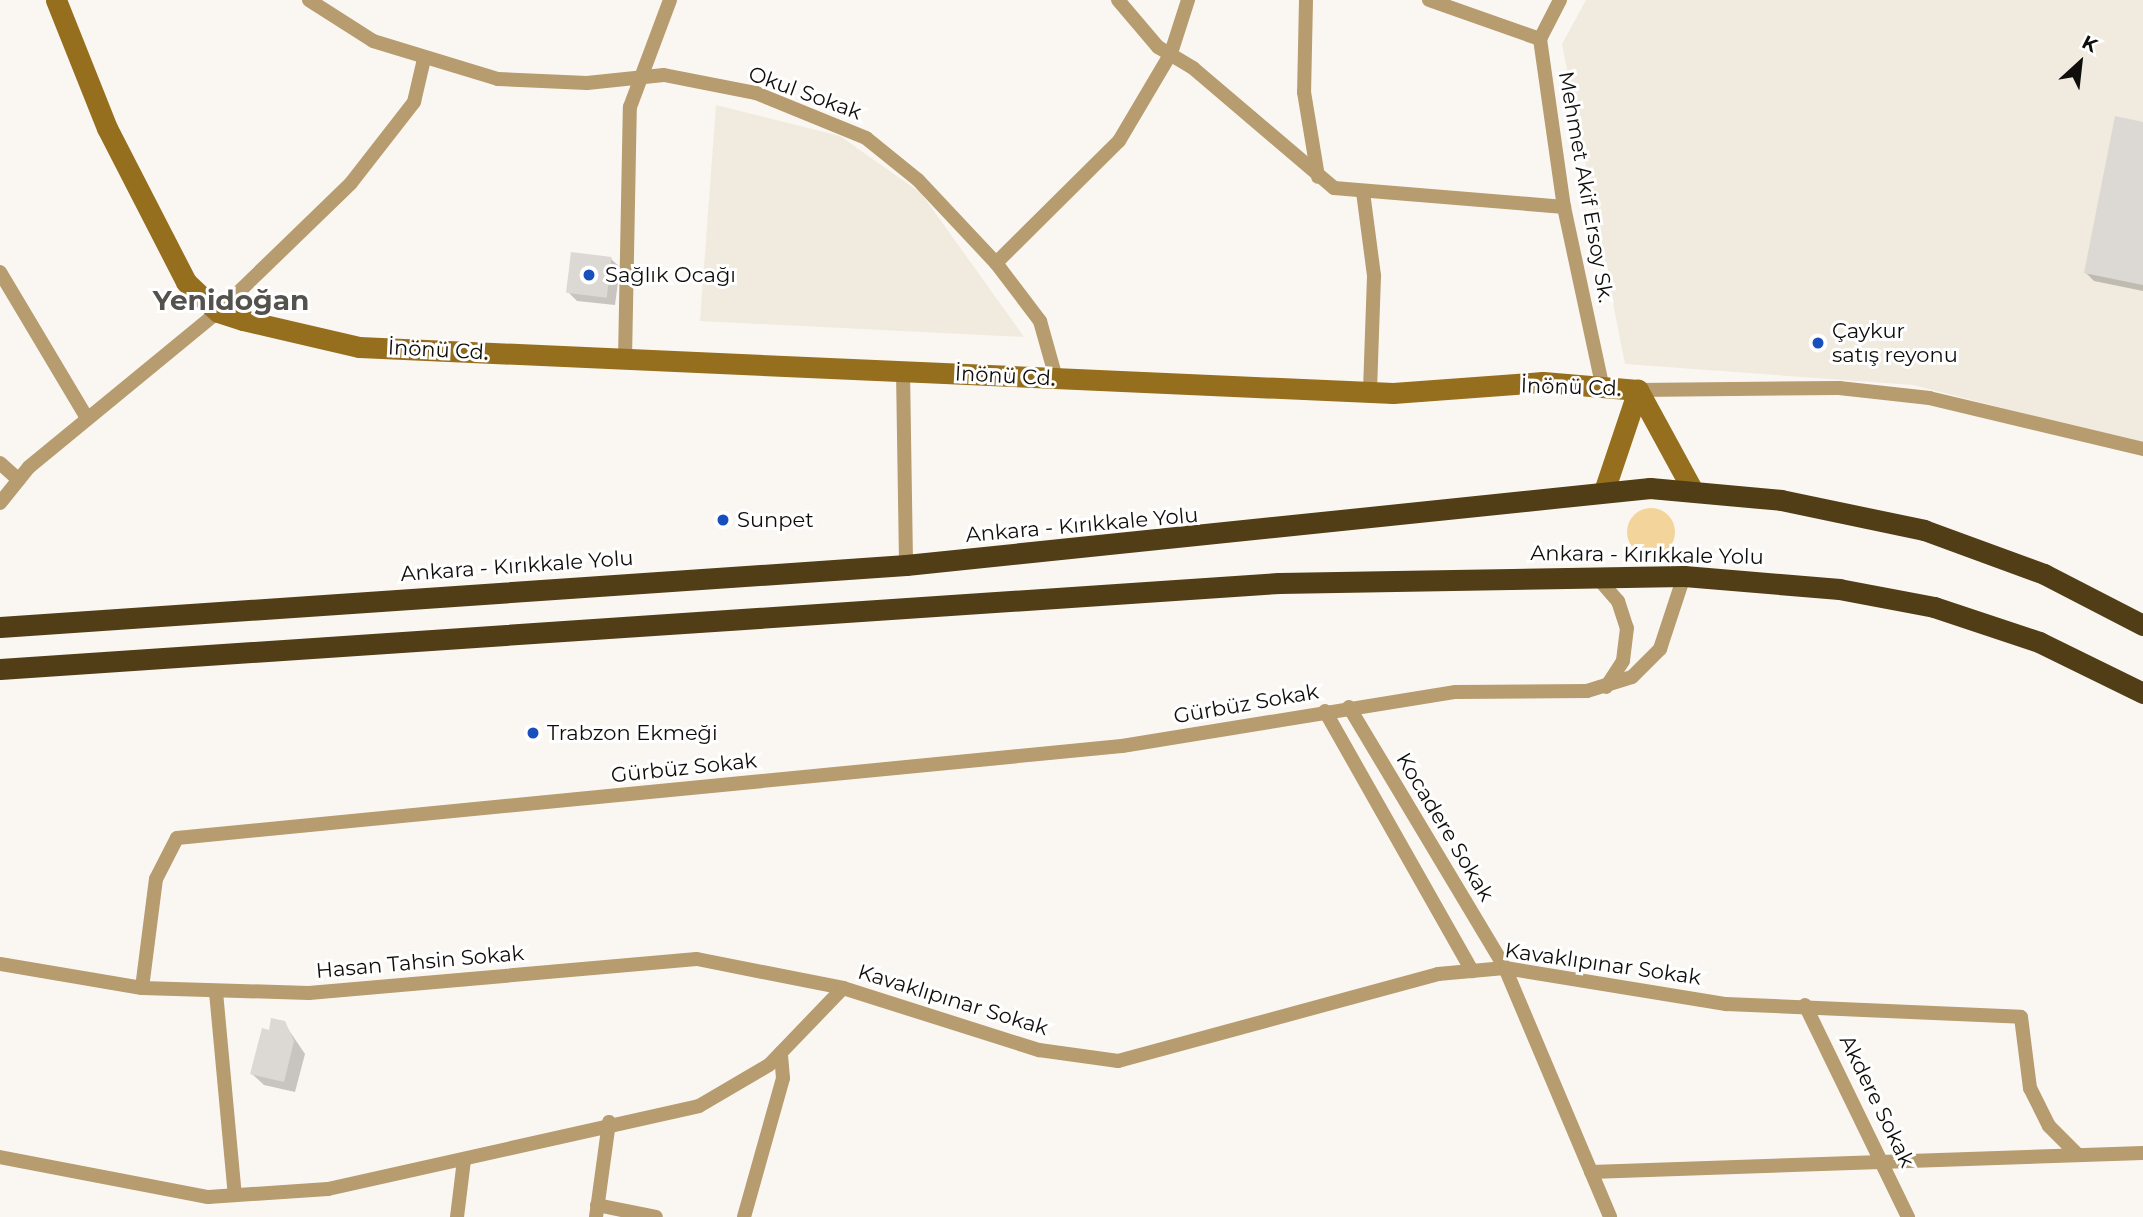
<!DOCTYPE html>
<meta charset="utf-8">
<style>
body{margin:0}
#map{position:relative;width:2143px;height:1217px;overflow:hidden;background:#faf7f2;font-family:Montserrat,sans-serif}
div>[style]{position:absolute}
.built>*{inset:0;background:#f1eade}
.green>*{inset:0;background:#f3d49b}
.round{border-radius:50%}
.shadow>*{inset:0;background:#0003}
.building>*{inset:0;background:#dcd9d4;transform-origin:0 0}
.street>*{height:14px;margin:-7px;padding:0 7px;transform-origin:7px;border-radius:7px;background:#b69c6e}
.secondary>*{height:21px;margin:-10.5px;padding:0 10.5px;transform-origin:10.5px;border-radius:10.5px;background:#966f1e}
.highway>*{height:21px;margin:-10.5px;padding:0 10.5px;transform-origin:10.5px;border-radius:10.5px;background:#523e16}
.dots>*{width:19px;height:19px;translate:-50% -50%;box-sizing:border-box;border:4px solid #fff;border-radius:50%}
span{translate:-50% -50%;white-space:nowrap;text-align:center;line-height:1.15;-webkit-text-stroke:6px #fff;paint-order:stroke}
.street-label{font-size:21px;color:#0f0e0c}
.poi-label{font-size:21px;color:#0f0e0c}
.left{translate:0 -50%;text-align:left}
.district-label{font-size:28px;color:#54524d;font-weight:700}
.north{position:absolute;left:2045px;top:28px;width:70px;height:70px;-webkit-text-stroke:5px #fff;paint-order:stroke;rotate:27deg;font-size:19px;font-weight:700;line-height:28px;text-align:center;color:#0f0e0c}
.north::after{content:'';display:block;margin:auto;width:24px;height:32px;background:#0f0e0c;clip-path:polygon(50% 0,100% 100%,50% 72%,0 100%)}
</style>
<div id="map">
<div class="built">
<div style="clip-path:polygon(1586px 0,2143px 0,2143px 444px,1913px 385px,1625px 364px,1562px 44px)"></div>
<div style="clip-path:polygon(716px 105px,840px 136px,921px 193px,1024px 337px,700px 321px)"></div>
</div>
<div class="green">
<div class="round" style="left:1627px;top:508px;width:48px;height:48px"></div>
</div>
<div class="shadow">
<div style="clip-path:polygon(2143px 124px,2143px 291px,2094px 281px,2086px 273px)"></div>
<div style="clip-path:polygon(611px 259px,620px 267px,615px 305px,577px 301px,568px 292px)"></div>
<div style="clip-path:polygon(284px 1023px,305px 1054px,295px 1092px,264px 1085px,252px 1074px,271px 1032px)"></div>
</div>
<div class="building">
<div style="clip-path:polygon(2115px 116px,2143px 122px,2143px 285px,2084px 273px)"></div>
<div style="left:571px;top:252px;width:41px;height:41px;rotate:7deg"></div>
<div style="clip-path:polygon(271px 1018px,285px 1021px,294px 1041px,284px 1082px,250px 1074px,262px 1028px,269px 1030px)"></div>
</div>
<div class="street">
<div style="left:309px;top:0;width:76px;rotate:32.6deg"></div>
<div style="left:373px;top:41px;width:131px;rotate:16.9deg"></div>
<div style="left:498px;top:79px;width:89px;rotate:2.6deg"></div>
<div style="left:587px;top:83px;width:77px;rotate:-5.9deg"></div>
<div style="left:664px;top:75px;width:94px;rotate:11.1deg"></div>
<div style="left:756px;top:93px;width:119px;rotate:22.2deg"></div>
<div style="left:866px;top:138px;width:67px;rotate:38.9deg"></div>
<div style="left:918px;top:180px;width:114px;rotate:46.8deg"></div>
<div style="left:996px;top:263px;width:73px;rotate:52.8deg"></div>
<div style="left:1040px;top:321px;width:59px;rotate:74.3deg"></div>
<div style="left:1118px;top:0;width:62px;rotate:49.6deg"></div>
<div style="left:1158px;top:47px;width:41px;rotate:31deg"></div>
<div style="left:1193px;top:68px;width:185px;rotate:40.4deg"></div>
<div style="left:1334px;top:188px;width:231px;rotate:4.7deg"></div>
<div style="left:1306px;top:0;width:92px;rotate:91.2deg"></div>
<div style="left:1304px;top:92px;width:86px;rotate:80.6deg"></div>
<div style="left:1429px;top:0;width:118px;rotate:19.4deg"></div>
<div style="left:1560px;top:0;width:44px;rotate:117.1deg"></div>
<div style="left:1540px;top:39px;width:170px;rotate:81.9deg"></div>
<div style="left:1564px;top:207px;width:182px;rotate:77.9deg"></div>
<div style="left:1363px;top:192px;width:85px;rotate:82.5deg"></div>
<div style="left:1374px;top:276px;width:116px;rotate:92deg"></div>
<div style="left:996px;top:263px;width:173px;rotate:-44.8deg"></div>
<div style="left:1119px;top:141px;width:102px;rotate:-59.4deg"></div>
<div style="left:1171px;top:53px;width:56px;rotate:-72.2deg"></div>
<div style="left:0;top:272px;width:168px;rotate:59.2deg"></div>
<div style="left:625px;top:359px;width:252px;rotate:-88.9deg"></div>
<div style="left:630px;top:107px;width:114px;rotate:-69.5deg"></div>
<div style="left:903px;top:371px;width:194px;rotate:89.1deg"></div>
<div style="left:1638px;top:390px;width:201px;rotate:-0.6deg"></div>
<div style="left:1839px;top:388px;width:91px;rotate:6.3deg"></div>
<div style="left:1929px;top:398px;width:220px;rotate:13.4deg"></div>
<div style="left:0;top:463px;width:25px;rotate:42deg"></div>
<div style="left:0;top:503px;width:46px;rotate:-51.1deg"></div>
<div style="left:29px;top:467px;width:244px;rotate:-39.4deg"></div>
<div style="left:218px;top:312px;width:185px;rotate:-44.1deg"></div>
<div style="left:351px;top:183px;width:103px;rotate:-52.1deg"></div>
<div style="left:414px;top:102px;width:44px;rotate:-76.9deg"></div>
<div style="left:1596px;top:576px;width:33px;rotate:49deg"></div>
<div style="left:1618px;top:601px;width:28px;rotate:72deg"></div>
<div style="left:1627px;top:628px;width:33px;rotate:97deg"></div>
<div style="left:1623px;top:661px;width:31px;rotate:123deg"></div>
<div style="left:1349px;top:707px;width:304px;rotate:59.1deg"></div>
<div style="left:1505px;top:968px;width:270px;rotate:67.1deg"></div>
<div style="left:1325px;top:711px;width:299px;rotate:60.5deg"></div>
<div style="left:0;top:964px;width:144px;rotate:9.6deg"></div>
<div style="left:142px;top:988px;width:167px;rotate:1.7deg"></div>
<div style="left:309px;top:993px;width:389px;rotate:-5deg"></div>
<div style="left:697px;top:959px;width:149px;rotate:11.2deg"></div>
<div style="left:142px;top:988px;width:110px;rotate:-82.7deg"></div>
<div style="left:156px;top:879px;width:46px;rotate:-62.9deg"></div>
<div style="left:177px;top:838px;width:949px;rotate:-5.56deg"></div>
<div style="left:1122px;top:746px;width:338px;rotate:-9.2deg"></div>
<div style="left:1456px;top:692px;width:131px;rotate:-0.4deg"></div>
<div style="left:1587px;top:691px;width:47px;rotate:-17.3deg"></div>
<div style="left:1632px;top:677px;width:40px;rotate:-45deg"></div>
<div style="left:1660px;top:649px;width:77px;rotate:-71.8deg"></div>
<div style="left:216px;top:992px;width:204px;rotate:84.7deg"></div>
<div style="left:1805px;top:1005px;width:236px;rotate:64.1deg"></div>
<div style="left:0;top:1157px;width:212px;rotate:10.9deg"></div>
<div style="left:208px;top:1197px;width:120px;rotate:-3.8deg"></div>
<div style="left:328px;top:1189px;width:380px;rotate:-12.6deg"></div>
<div style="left:699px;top:1106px;width:81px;rotate:-30.4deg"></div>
<div style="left:769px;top:1065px;width:107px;rotate:-46.1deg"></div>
<div style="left:843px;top:988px;width:206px;rotate:17.6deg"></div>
<div style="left:1039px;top:1050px;width:80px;rotate:7.9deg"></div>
<div style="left:1118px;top:1061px;width:332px;rotate:-15.2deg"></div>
<div style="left:1438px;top:974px;width:67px;rotate:-5.1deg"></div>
<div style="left:1505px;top:968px;width:224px;rotate:9.3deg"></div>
<div style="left:1726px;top:1004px;width:295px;rotate:2.5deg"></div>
<div style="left:2021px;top:1017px;width:72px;rotate:82.8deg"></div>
<div style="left:2030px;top:1088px;width:42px;rotate:63.4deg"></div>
<div style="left:2049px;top:1126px;width:41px;rotate:45deg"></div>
<div style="left:1591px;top:1172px;width:552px;rotate:-1.97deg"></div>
<div style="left:597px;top:1205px;width:60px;rotate:11.5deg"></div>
<div style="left:457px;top:1217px;width:57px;rotate:-83deg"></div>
<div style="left:596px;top:1217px;width:96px;rotate:-82.2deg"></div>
<div style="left:744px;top:1217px;width:144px;rotate:-74.3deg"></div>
<div style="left:783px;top:1078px;width:25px;rotate:-95deg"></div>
</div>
<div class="secondary">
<div style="left:56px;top:0;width:138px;rotate:68.3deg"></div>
<div style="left:107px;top:128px;width:173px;rotate:62.8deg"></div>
<div style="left:186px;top:282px;width:44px;rotate:43.2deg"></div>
<div style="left:218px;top:312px;width:26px;rotate:18deg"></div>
<div style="left:243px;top:320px;width:119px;rotate:13.1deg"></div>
<div style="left:359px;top:347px;width:1035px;rotate:2.55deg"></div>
<div style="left:1393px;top:393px;width:150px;rotate:-4.2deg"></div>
<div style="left:1543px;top:382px;width:95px;rotate:4.8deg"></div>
<div style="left:1638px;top:390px;width:113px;rotate:61.4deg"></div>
<div style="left:1604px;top:491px;width:107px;rotate:-71.4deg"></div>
</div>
<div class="highway">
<div style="left:0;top:627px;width:908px;rotate:-3.91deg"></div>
<div style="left:906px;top:565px;width:748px;rotate:-5.91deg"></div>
<div style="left:1650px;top:488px;width:132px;rotate:5.2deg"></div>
<div style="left:1781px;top:500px;width:146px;rotate:11.8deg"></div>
<div style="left:1924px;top:530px;width:128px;rotate:20.1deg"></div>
<div style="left:2044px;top:574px;width:111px;rotate:27.3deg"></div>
<div style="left:0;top:669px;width:1282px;rotate:-3.85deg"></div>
<div style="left:1279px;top:583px;width:405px;rotate:-1deg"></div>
<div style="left:1684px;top:576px;width:156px;rotate:4.8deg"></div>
<div style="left:1839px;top:589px;width:97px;rotate:10.7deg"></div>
<div style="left:1934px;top:607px;width:111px;rotate:18.4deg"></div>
<div style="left:2039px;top:642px;width:116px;rotate:26.1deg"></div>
</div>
<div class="dots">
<div style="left:589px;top:275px;background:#1750bc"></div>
<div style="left:1818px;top:343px;background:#1750bc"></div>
<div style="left:723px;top:520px;background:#1750bc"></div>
<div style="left:533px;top:733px;background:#1750bc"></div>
</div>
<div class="street-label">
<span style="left:805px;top:93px;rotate:20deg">Okul Sokak</span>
<span style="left:1586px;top:187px;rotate:80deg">Mehmet Akif Ersoy Sk.</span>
<span style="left:438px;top:350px;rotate:3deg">İnönü Cd.</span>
<span style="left:1005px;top:376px;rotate:3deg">İnönü Cd.</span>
<span style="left:1571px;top:387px;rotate:2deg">İnönü Cd.</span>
<span style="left:1082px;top:525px;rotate:-5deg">Ankara - Kırıkkale Yolu</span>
<span style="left:1647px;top:555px;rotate:1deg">Ankara - Kırıkkale Yolu</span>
<span style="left:517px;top:566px;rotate:-4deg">Ankara - Kırıkkale Yolu</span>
<span style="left:1246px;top:704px;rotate:-10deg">Gürbüz Sokak</span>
<span style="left:684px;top:768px;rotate:-6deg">Gürbüz Sokak</span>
<span style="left:1445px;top:827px;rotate:59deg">Kocadere Sokak</span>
<span style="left:420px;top:962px;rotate:-5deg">Hasan Tahsin Sokak</span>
<span style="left:1603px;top:964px;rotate:8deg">Kavaklıpınar Sokak</span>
<span style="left:953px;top:1000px;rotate:17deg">Kavaklıpınar Sokak</span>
<span style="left:1877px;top:1101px;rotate:64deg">Akdere Sokak</span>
</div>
<div class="poi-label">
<span class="left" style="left:605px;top:275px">Sağlık Ocağı</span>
<span class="left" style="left:1832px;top:343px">Çaykur<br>satış reyonu</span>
<span class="left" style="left:737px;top:520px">Sunpet</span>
<span class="left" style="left:547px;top:733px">Trabzon Ekmeği</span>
</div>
<div class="district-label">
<span style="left:231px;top:300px">Yenidoğan</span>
</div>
<div class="north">K</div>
</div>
